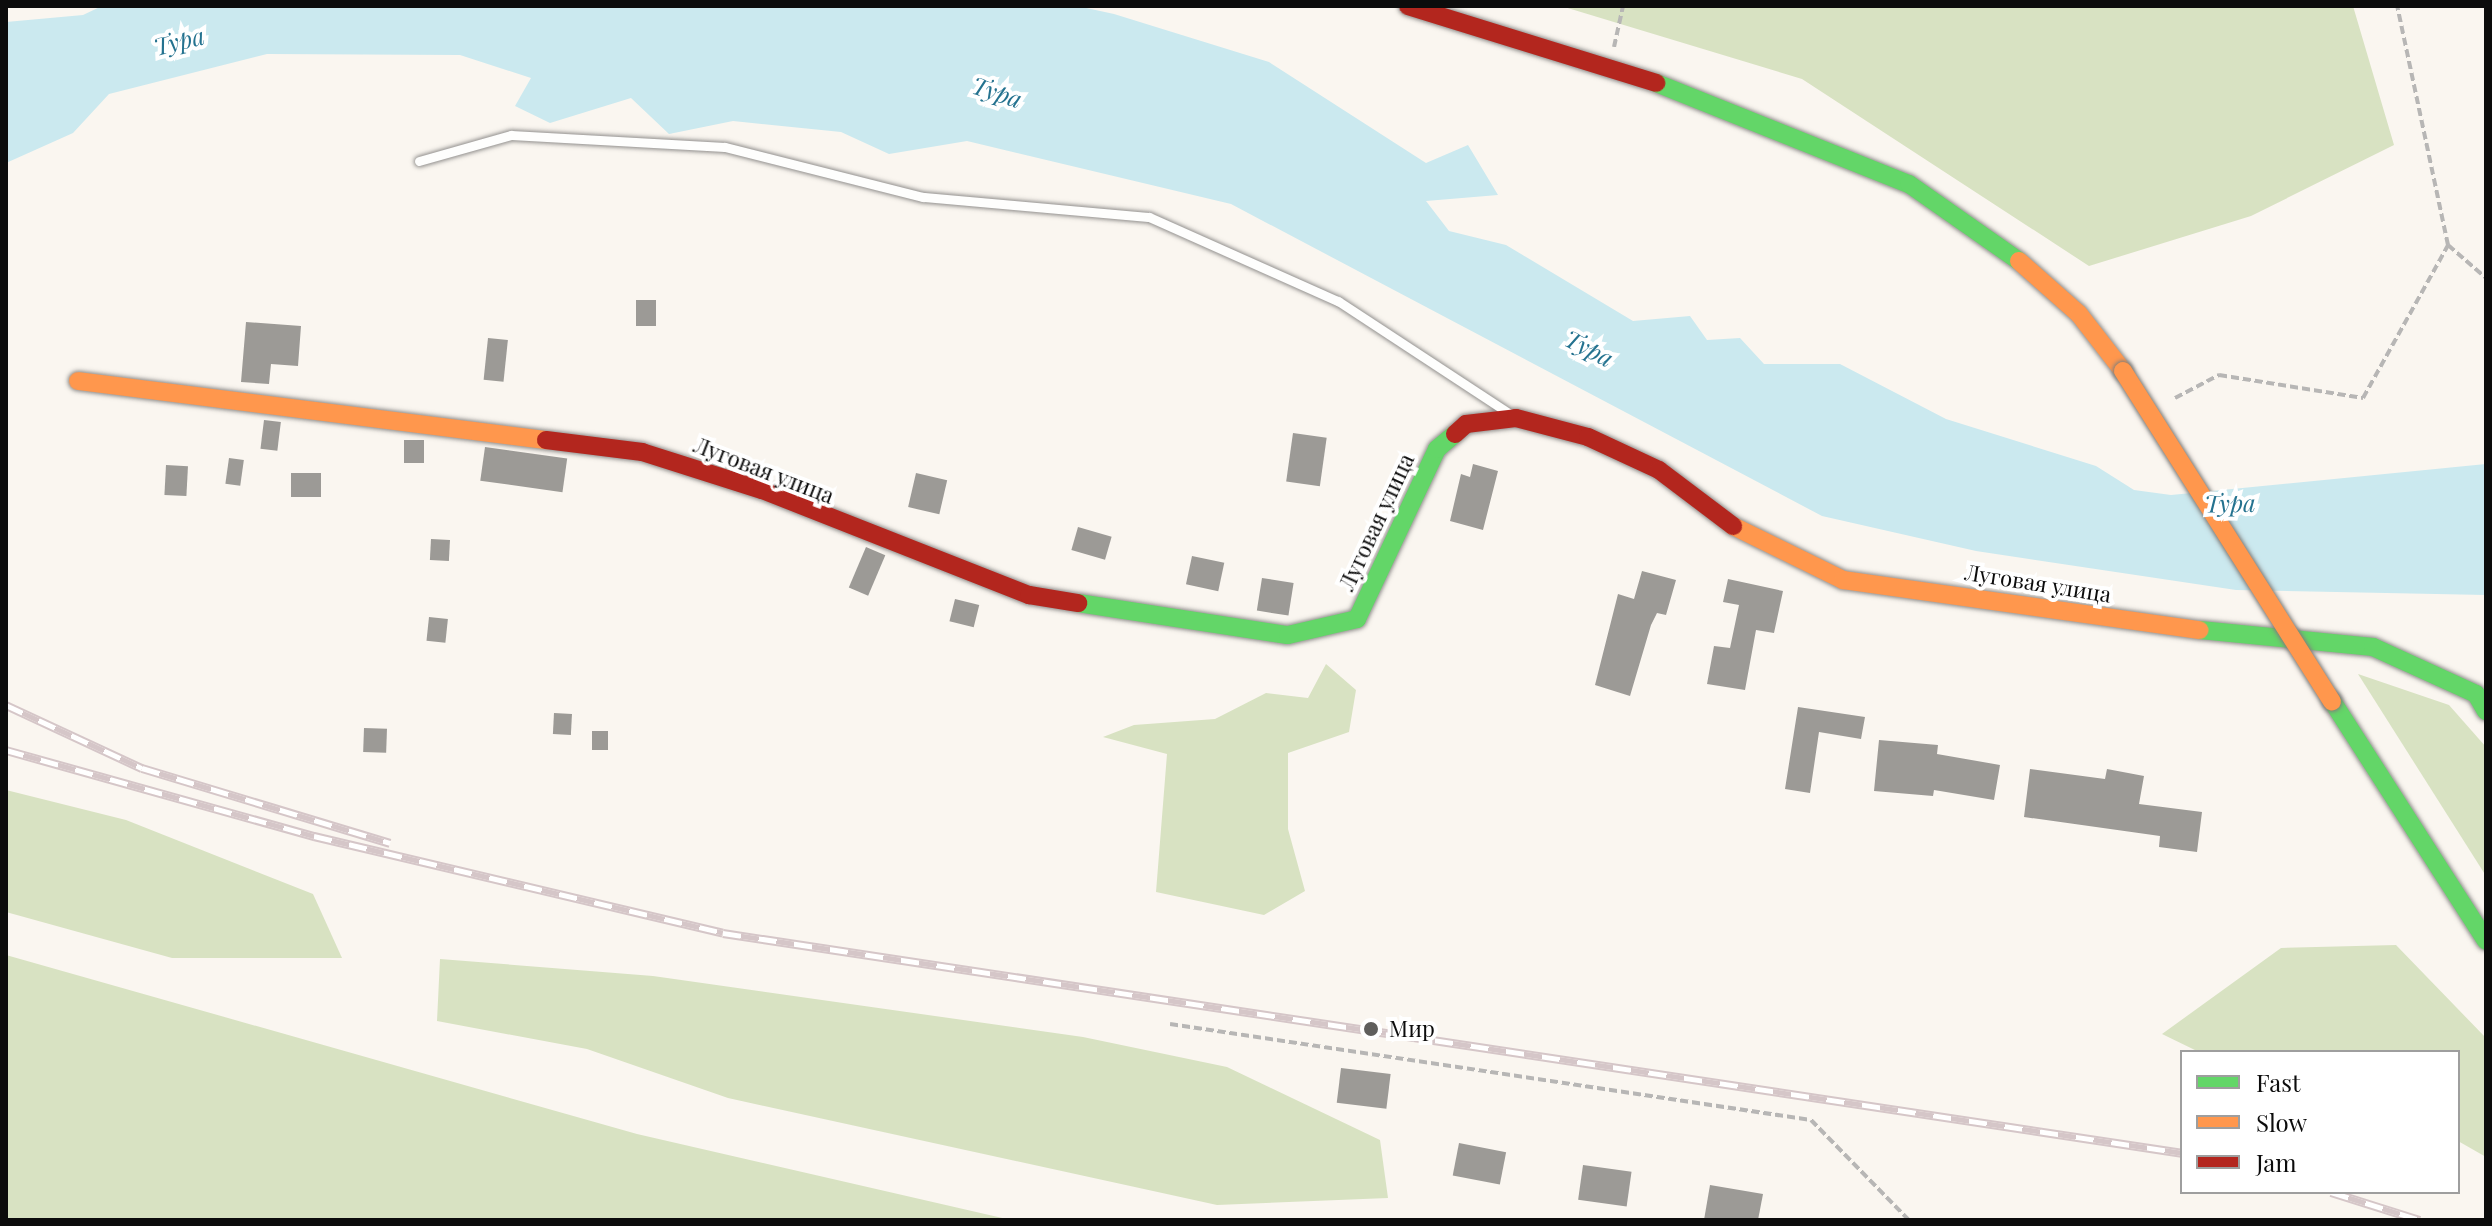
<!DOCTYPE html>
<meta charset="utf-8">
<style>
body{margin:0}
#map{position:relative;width:2492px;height:1226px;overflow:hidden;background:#faf6f0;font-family:"Playfair Display",serif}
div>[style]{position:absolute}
.forest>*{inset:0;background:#d8e2c2}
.water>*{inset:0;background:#cbe9ef}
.building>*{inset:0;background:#9c9a96;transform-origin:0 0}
.path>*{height:4px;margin-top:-2px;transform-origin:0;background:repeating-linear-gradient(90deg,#b7b6b5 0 8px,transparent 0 12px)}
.roads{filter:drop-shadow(0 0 2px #93918f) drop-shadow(0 0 2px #93918f)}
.lane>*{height:9px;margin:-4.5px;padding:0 4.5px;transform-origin:4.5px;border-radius:4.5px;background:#fefefd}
.fast>*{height:18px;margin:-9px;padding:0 9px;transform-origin:9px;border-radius:9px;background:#63d668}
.slow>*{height:18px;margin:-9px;padding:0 9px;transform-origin:9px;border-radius:9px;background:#ff974d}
.jam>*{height:18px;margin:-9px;padding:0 9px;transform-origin:9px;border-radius:9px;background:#b3261e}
.rail>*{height:9px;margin-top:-4.5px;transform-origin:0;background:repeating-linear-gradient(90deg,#fff 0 18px,#d5c6c8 0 36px);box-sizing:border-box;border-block:2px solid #d5c6c8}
.bridges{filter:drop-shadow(0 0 2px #807f7c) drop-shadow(0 0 2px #807f7c)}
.slow-bridge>*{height:18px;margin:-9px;padding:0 9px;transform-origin:9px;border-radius:9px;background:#ff974d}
.dots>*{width:22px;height:22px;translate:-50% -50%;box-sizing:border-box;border:4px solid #fff;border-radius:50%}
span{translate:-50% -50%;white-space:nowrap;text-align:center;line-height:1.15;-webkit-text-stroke:8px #fff;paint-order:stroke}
.street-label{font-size:22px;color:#0c0c0c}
.poi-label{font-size:22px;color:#0c0c0c}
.left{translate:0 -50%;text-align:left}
.water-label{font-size:24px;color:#24728f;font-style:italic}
.frame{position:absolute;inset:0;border:8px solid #0c0c0c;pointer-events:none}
.legend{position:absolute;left:2180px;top:1050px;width:280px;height:144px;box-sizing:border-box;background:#fff;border:2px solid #9e9e9e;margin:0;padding:10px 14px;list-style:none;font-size:24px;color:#0c0c0c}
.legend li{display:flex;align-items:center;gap:16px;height:40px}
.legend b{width:40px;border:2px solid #9e9e9e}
</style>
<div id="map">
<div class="forest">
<div style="clip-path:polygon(1561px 6px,2353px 6px,2394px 145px,2251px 216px,2089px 266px,1802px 79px)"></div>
<div style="clip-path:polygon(1326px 664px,1356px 690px,1349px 732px,1288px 753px,1288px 829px,1305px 891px,1264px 915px,1156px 892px,1167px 754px,1103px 737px,1134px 725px,1215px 719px,1266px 693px,1308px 698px)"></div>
<div style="clip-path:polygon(2358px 674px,2449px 705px,2486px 747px,2486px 876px)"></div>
<div style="clip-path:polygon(6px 790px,126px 820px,313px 894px,342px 958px,172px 958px,6px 912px)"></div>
<div style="clip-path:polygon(2396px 945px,2486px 1038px,2486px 1157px,2458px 1141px,2458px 1052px,2199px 1052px,2162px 1034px,2281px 948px)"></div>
<div style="clip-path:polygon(6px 955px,637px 1134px,1011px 1220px,6px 1220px)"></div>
<div style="clip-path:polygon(440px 959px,653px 976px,1083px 1037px,1227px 1067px,1380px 1140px,1388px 1198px,1217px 1205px,728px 1098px,587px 1049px,437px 1021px)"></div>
</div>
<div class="water">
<div style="clip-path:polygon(102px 6px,1077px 6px,1114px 14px,1269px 62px,1426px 163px,1468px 145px,1498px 195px,1426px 201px,1449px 231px,1506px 245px,1633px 321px,1690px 316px,1707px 340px,1740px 338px,1764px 364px,1840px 364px,1946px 419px,2096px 466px,2134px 490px,2171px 495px,2486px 464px,2486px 595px,2236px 590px,1976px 551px,1822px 516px,1231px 204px,967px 141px,889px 154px,841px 132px,733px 121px,669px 134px,631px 98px,550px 123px,515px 106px,531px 78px,460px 55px,267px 54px,109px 94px,73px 133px,6px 163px,6px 22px,83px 15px)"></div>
</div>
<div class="building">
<div style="left:636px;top:300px;width:20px;height:26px"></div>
<div style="clip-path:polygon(246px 322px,301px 326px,298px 366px,271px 364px,269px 384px,241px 382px)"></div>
<div style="left:488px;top:338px;width:20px;height:42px;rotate:6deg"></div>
<div style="left:264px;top:420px;width:17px;height:29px;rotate:7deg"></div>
<div style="left:1293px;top:433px;width:34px;height:49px;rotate:8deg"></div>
<div style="left:404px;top:440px;width:20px;height:23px"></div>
<div style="left:485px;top:447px;width:83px;height:34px;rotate:8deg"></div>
<div style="left:229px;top:458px;width:15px;height:26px;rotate:8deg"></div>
<div style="clip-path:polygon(1473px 464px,1498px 471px,1483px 530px,1450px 521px,1461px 474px,1470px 477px)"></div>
<div style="left:166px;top:465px;width:22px;height:30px;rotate:3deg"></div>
<div style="left:291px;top:473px;width:30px;height:24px"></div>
<div style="left:916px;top:473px;width:32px;height:35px;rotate:13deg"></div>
<div style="left:1078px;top:527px;width:35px;height:24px;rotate:16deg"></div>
<div style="left:431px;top:539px;width:19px;height:21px;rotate:3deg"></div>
<div style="left:866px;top:547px;width:21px;height:44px;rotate:23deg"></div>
<div style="left:1192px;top:556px;width:33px;height:29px;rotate:12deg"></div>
<div style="clip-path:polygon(1642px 571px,1676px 580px,1666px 615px,1657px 613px,1651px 625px,1630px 696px,1595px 685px,1618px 594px,1634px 599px)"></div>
<div style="left:1262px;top:578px;width:32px;height:33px;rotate:9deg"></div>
<div style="clip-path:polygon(1728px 579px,1783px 591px,1774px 633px,1756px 630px,1745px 690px,1707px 684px,1714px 646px,1730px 648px,1739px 605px,1723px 602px)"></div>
<div style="left:955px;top:599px;width:25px;height:23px;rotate:14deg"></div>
<div style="left:429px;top:617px;width:19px;height:24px;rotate:6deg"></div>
<div style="clip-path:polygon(1798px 707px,1865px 717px,1861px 739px,1819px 732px,1810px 793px,1785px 789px)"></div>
<div style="left:554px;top:713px;width:18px;height:21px;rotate:3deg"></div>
<div style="left:364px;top:728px;width:23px;height:24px;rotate:2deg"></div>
<div style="left:592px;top:731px;width:16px;height:19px"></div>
<div style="clip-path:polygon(1879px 740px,1938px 745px,1937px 754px,2000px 765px,1994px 800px,1934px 790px,1933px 796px,1874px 791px)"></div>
<div style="clip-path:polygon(2030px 769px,2105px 779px,2107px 769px,2144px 776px,2139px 804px,2202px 812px,2197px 852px,2159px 847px,2160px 836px,2024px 817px)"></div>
<div style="left:1341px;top:1068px;width:50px;height:35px;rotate:7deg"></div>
<div style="left:1459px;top:1143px;width:48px;height:33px;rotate:11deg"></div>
<div style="left:1583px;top:1165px;width:49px;height:35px;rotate:8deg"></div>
<div style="clip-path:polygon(1710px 1185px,1763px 1194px,1758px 1220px,1704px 1220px)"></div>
</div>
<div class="path">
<div style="left:1614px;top:47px;width:42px;rotate:-77.6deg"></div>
<div style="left:2448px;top:245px;width:50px;rotate:41deg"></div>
<div style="left:2175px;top:398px;width:50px;rotate:-27.6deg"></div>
<div style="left:2219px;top:375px;width:146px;rotate:9.1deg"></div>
<div style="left:2363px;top:398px;width:175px;rotate:-60.9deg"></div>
<div style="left:2448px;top:245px;width:244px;rotate:-102deg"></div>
<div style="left:1170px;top:1024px;width:648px;rotate:8.52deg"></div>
<div style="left:1811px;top:1120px;width:140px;rotate:45.6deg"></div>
</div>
<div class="roads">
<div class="lane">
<div style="left:419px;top:161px;width:96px;rotate:-15.8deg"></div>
<div style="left:511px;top:135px;width:214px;rotate:3.2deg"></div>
<div style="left:725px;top:147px;width:204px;rotate:14.2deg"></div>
<div style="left:923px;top:197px;width:227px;rotate:5.1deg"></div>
<div style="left:1149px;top:217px;width:207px;rotate:24deg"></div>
<div style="left:1338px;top:301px;width:206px;rotate:33.3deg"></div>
</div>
<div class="fast">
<div style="left:1656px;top:83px;width:272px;rotate:21.8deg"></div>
<div style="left:1909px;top:184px;width:134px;rotate:35deg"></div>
<div style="left:1078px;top:603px;width:212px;rotate:8.7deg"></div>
<div style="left:1288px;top:635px;width:71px;rotate:-13.1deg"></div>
<div style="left:1357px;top:619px;width:188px;rotate:-64.8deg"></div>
<div style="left:1437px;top:449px;width:23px;rotate:-40deg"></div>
<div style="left:2200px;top:630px;width:174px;rotate:5.6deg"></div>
<div style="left:2373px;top:647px;width:113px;rotate:24.5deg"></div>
<div style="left:2476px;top:694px;width:20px;rotate:60deg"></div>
<div style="left:2332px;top:701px;width:285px;rotate:57.3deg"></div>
</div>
<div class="slow">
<div style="left:2019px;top:261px;width:80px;rotate:41.5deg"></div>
<div style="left:2079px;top:314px;width:72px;rotate:52.3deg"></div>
<div style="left:78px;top:381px;width:472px;rotate:7.2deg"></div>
<div style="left:1733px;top:526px;width:123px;rotate:26.1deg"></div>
<div style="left:1843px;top:580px;width:360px;rotate:8deg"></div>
</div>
<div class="jam">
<div style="left:1408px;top:6px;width:260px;rotate:17.2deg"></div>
<div style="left:1455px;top:434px;width:15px;rotate:-42deg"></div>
<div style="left:1466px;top:424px;width:50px;rotate:-6.8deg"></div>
<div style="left:1516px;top:418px;width:74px;rotate:14.8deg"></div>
<div style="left:1588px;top:437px;width:78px;rotate:24.9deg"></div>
<div style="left:1659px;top:470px;width:93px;rotate:37.1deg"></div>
<div style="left:546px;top:440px;width:97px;rotate:7.1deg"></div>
<div style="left:642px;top:452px;width:126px;rotate:17.6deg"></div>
<div style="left:762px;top:490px;width:287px;rotate:21.5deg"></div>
<div style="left:1029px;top:595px;width:50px;rotate:9.3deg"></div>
</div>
</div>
<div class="rail">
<div style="left:6px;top:705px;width:150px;rotate:24.9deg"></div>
<div style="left:142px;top:768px;width:259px;rotate:16.8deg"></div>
<div style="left:6px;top:750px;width:320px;rotate:15.6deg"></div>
<div style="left:314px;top:836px;width:420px;rotate:13.3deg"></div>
<div style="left:723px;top:933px;width:1475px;rotate:8.57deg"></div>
<div style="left:2331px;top:1192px;width:93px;rotate:17.5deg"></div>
</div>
<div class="bridges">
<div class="slow-bridge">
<div style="left:2123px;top:371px;width:391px;rotate:57.7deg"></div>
</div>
</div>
<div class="dots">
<div style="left:1371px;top:1029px;background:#5f5e5c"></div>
</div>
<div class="street-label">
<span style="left:764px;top:470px;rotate:21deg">Луговая улица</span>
<span style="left:1376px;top:522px;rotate:-65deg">Луговая улица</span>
<span style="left:2038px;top:583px;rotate:9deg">Луговая улица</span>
</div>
<div class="poi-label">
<span class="left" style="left:1389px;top:1029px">Мир</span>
</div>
<div class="water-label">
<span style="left:179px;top:41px;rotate:-14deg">Тура</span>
<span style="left:997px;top:92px;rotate:18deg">Тура</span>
<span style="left:1589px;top:348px;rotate:27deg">Тура</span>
<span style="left:2230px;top:503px;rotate:-1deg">Тура</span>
</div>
<div class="frame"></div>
<ul class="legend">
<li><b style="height:10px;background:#63d668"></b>Fast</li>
<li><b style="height:10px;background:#ff974d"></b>Slow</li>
<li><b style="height:10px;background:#b3261e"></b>Jam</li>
</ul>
</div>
